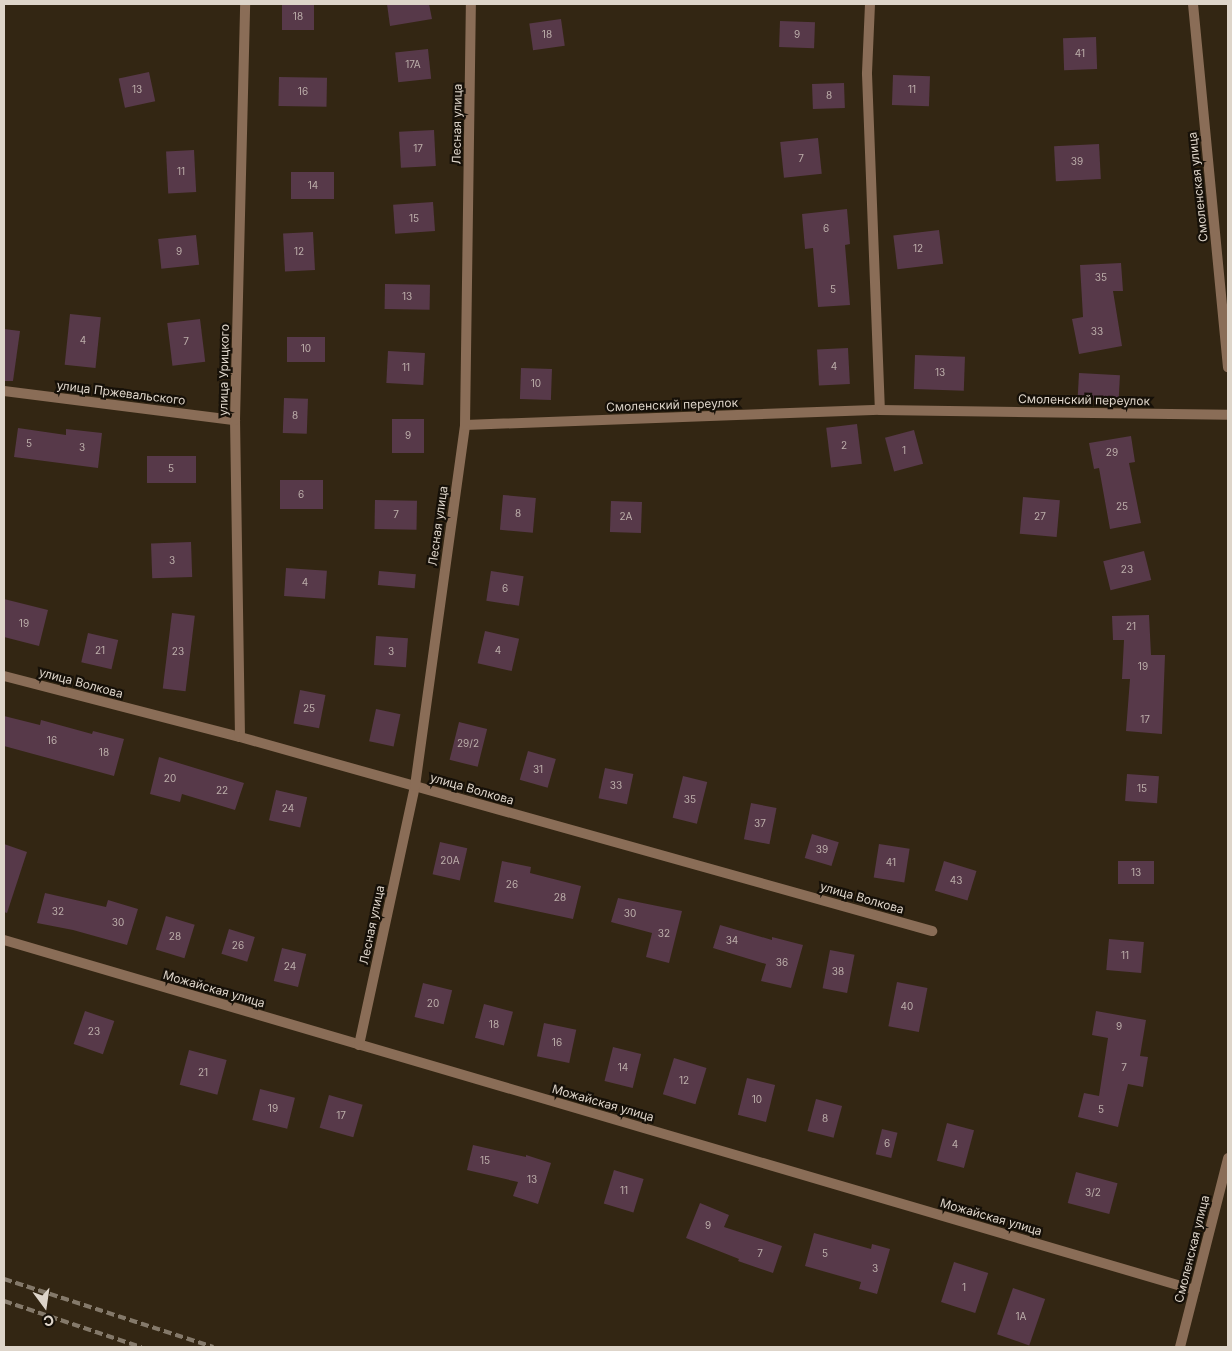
<!DOCTYPE html>
<meta charset="utf-8">
<style>
body{margin:0}
#map{position:relative;width:1232px;height:1351px;overflow:hidden;background:#332613;font-family:Inter,sans-serif}
div>[style]{position:absolute}
.building>*{inset:0;background:#573949;transform-origin:0 0}
.minor>*{height:10px;margin:-5px;padding:0 5px;transform-origin:5px;border-radius:5px;background:#8a6d57}
.tertiary>*{height:10px;margin:-5px;padding:0 5px;transform-origin:5px;border-radius:5px;background:#8a6d57}
.rail>*{height:4px;margin-top:-2px;transform-origin:0;background:repeating-linear-gradient(90deg,#84796a 0 8px,transparent 0 12px)}
span{translate:-50% -50%;white-space:nowrap;text-align:center;line-height:1.15;-webkit-text-stroke:4.5px #161008;paint-order:stroke}
.number-label{font-size:10px;color:#bcaeaa}
.number-label span{-webkit-text-stroke-width:0}
.street-label{font-size:12px;color:#ded5ca}
.frame{position:absolute;inset:0;border:5px solid #ded5ca;pointer-events:none}
.north{position:absolute;left:20px;top:1281px;width:50px;height:50px;-webkit-text-stroke:4px #161008;paint-order:stroke;rotate:166deg;font-size:14px;font-weight:700;line-height:20px;text-align:center;color:#ded5ca}
.north::after{content:'';display:block;margin:auto;width:18px;height:22px;background:#ded5ca;clip-path:polygon(50% 0,100% 100%,50% 72%,0 100%)}
</style>
<div id="map">
<div class="building">
<div style="left:282px;top:4px;width:32px;height:26px"></div>
<div style="clip-path:polygon(387px 4px,429px 4px,432px 19px,390px 26px)"></div>
<div style="left:561px;top:19px;width:27px;height:32px;rotate:82deg"></div>
<div style="left:780px;top:21px;width:35px;height:26px;rotate:2deg"></div>
<div style="left:1096px;top:37px;width:32px;height:33px;rotate:88deg"></div>
<div style="left:428px;top:49px;width:30px;height:33px;rotate:84deg"></div>
<div style="left:149px;top:72px;width:30px;height:31px;rotate:78deg"></div>
<div style="left:893px;top:75px;width:37px;height:30px;rotate:2deg"></div>
<div style="left:279px;top:77px;width:48px;height:29px;rotate:1deg"></div>
<div style="left:844px;top:83px;width:25px;height:32px;rotate:88deg"></div>
<div style="left:434px;top:130px;width:36px;height:35px;rotate:87deg"></div>
<div style="left:818px;top:138px;width:36px;height:38px;rotate:84deg"></div>
<div style="left:1099px;top:144px;width:35px;height:45px;rotate:87deg"></div>
<div style="left:194px;top:150px;width:42px;height:28px;rotate:87deg"></div>
<div style="left:334px;top:172px;width:27px;height:43px;rotate:90deg"></div>
<div style="left:433px;top:202px;width:29px;height:40px;rotate:86deg"></div>
<div style="clip-path:polygon(847px 209px,850px 244px,845px 245px,850px 305px,818px 307px,813px 248px,805px 249px,802px 214px)"></div>
<div style="left:939px;top:230px;width:34px;height:46px;rotate:83deg"></div>
<div style="left:313px;top:232px;width:38px;height:30px;rotate:87deg"></div>
<div style="left:196px;top:235px;width:30px;height:38px;rotate:84deg"></div>
<div style="clip-path:polygon(1121px 263px,1123px 291px,1113px 291px,1122px 346px,1079px 354px,1072px 319px,1083px 317px,1080px 265px)"></div>
<div style="left:385px;top:284px;width:45px;height:25px;rotate:1deg"></div>
<div style="left:70px;top:314px;width:31px;height:51px;rotate:6deg"></div>
<div style="left:200px;top:319px;width:43px;height:33px;rotate:83deg"></div>
<div style="clip-path:polygon(4px 329px,20px 331px,13px 381px,4px 381px)"></div>
<div style="left:287px;top:337px;width:38px;height:25px"></div>
<div style="left:848px;top:348px;width:36px;height:31px;rotate:87deg"></div>
<div style="left:388px;top:351px;width:37px;height:32px;rotate:3deg"></div>
<div style="left:915px;top:355px;width:50px;height:34px;rotate:2deg"></div>
<div style="left:521px;top:368px;width:31px;height:31px;rotate:2deg"></div>
<div style="left:1079px;top:373px;width:41px;height:26px;rotate:3deg"></div>
<div style="left:284px;top:398px;width:24px;height:35px;rotate:2deg"></div>
<div style="left:392px;top:419px;width:32px;height:34px"></div>
<div style="left:857px;top:424px;width:40px;height:31px;rotate:83deg"></div>
<div style="clip-path:polygon(18px 428px,66px 435px,66px 429px,102px 433px,98px 468px,14px 457px)"></div>
<div style="left:914px;top:430px;width:35px;height:30px;rotate:75deg"></div>
<div style="clip-path:polygon(1131px 436px,1135px 462px,1129px 463px,1141px 523px,1110px 529px,1099px 468px,1094px 469px,1089px 443px)"></div>
<div style="left:147px;top:456px;width:49px;height:27px"></div>
<div style="left:280px;top:480px;width:43px;height:29px"></div>
<div style="left:503px;top:495px;width:33px;height:35px;rotate:5deg"></div>
<div style="left:1023px;top:497px;width:37px;height:37px;rotate:5deg"></div>
<div style="left:375px;top:500px;width:42px;height:29px;rotate:1deg"></div>
<div style="left:611px;top:501px;width:31px;height:31px;rotate:2deg"></div>
<div style="left:191px;top:542px;width:35px;height:40px;rotate:88deg"></div>
<div style="left:1144px;top:551px;width:30px;height:42px;rotate:76deg"></div>
<div style="left:286px;top:568px;width:41px;height:28px;rotate:4deg"></div>
<div style="left:379px;top:571px;width:37px;height:14px;rotate:5deg"></div>
<div style="left:491px;top:571px;width:33px;height:30px;rotate:9deg"></div>
<div style="clip-path:polygon(4px 599px,48px 610px,39px 646px,4px 637px)"></div>
<div style="left:172px;top:613px;width:23px;height:76px;rotate:7deg"></div>
<div style="clip-path:polygon(1149px 615px,1151px 655px,1165px 655px,1162px 734px,1126px 731px,1130px 679px,1122px 679px,1124px 640px,1113px 640px,1112px 616px)"></div>
<div style="left:485px;top:631px;width:35px;height:33px;rotate:13deg"></div>
<div style="left:88px;top:633px;width:31px;height:30px;rotate:13deg"></div>
<div style="left:376px;top:636px;width:32px;height:29px;rotate:4deg"></div>
<div style="left:300px;top:690px;width:26px;height:34px;rotate:11deg"></div>
<div style="left:376px;top:709px;width:25px;height:33px;rotate:12deg"></div>
<div style="clip-path:polygon(4px 716px,40px 725px,41px 720px,92px 734px,93px 731px,124px 739px,114px 776px,4px 746px)"></div>
<div style="left:459px;top:722px;width:29px;height:39px;rotate:14deg"></div>
<div style="left:528px;top:751px;width:29px;height:30px;rotate:16deg"></div>
<div style="clip-path:polygon(159px 757px,244px 783px,235px 810px,182px 794px,180px 802px,150px 794px)"></div>
<div style="left:605px;top:768px;width:29px;height:31px;rotate:12deg"></div>
<div style="left:1127px;top:774px;width:32px;height:27px;rotate:4deg"></div>
<div style="left:683px;top:776px;width:25px;height:43px;rotate:14deg"></div>
<div style="left:276px;top:790px;width:32px;height:31px;rotate:13deg"></div>
<div style="left:751px;top:803px;width:26px;height:37px;rotate:11deg"></div>
<div style="left:812px;top:834px;width:28px;height:25px;rotate:17deg"></div>
<div style="left:440px;top:842px;width:28px;height:33px;rotate:13deg"></div>
<div style="clip-path:polygon(4px 844px,27px 852px,7px 913px,4px 912px)"></div>
<div style="left:879px;top:844px;width:31px;height:34px;rotate:9deg"></div>
<div style="clip-path:polygon(502px 861px,531px 867px,530px 873px,581px 886px,573px 919px,494px 902px)"></div>
<div style="left:944px;top:861px;width:34px;height:31px;rotate:17deg"></div>
<div style="left:1154px;top:861px;width:23px;height:36px;rotate:90deg"></div>
<div style="clip-path:polygon(45px 893px,106px 907px,108px 900px,138px 909px,127px 945px,73px 930px,37px 923px)"></div>
<div style="clip-path:polygon(618px 898px,682px 911px,669px 963px,646px 957px,652px 933px,611px 922px)"></div>
<div style="left:166px;top:916px;width:30px;height:35px;rotate:17deg"></div>
<div style="clip-path:polygon(720px 925px,772px 940px,772px 937px,803px 945px,791px 988px,761px 981px,766px 964px,713px 948px)"></div>
<div style="left:229px;top:929px;width:27px;height:26px;rotate:17deg"></div>
<div style="left:1109px;top:939px;width:35px;height:31px;rotate:5deg"></div>
<div style="left:282px;top:948px;width:25px;height:34px;rotate:14deg"></div>
<div style="left:830px;top:950px;width:25px;height:39px;rotate:11deg"></div>
<div style="left:897px;top:982px;width:31px;height:45px;rotate:11deg"></div>
<div style="left:423px;top:983px;width:30px;height:35px;rotate:14deg"></div>
<div style="left:484px;top:1004px;width:30px;height:35px;rotate:15deg"></div>
<div style="left:85px;top:1011px;width:31px;height:35px;rotate:19deg"></div>
<div style="clip-path:polygon(1096px 1011px,1146px 1020px,1140px 1056px,1148px 1057px,1143px 1087px,1128px 1084px,1118px 1127px,1078px 1117px,1084px 1093px,1099px 1096px,1108px 1038px,1092px 1035px)"></div>
<div style="left:544px;top:1023px;width:33px;height:34px;rotate:12deg"></div>
<div style="left:613px;top:1047px;width:29px;height:35px;rotate:14deg"></div>
<div style="left:189px;top:1050px;width:39px;height:36px;rotate:15deg"></div>
<div style="left:674px;top:1058px;width:34px;height:38px;rotate:17deg"></div>
<div style="left:747px;top:1078px;width:29px;height:38px;rotate:14deg"></div>
<div style="left:260px;top:1089px;width:36px;height:32px;rotate:14deg"></div>
<div style="left:329px;top:1095px;width:35px;height:34px;rotate:16deg"></div>
<div style="left:816px;top:1099px;width:27px;height:33px;rotate:15deg"></div>
<div style="left:947px;top:1123px;width:28px;height:39px;rotate:15deg"></div>
<div style="left:882px;top:1129px;width:16px;height:26px;rotate:14deg"></div>
<div style="clip-path:polygon(473px 1145px,526px 1157px,526px 1155px,551px 1163px,538px 1204px,513px 1196px,518px 1182px,467px 1170px)"></div>
<div style="left:614px;top:1170px;width:31px;height:35px;rotate:17deg"></div>
<div style="left:1076px;top:1172px;width:43px;height:32px;rotate:15deg"></div>
<div style="clip-path:polygon(700px 1203px,729px 1215px,724px 1227px,782px 1246px,773px 1273px,738px 1261px,739px 1259px,686px 1238px)"></div>
<div style="clip-path:polygon(814px 1233px,871px 1249px,872px 1244px,890px 1249px,877px 1294px,859px 1289px,861px 1282px,805px 1266px)"></div>
<div style="left:954px;top:1262px;width:36px;height:42px;rotate:18deg"></div>
<div style="left:1013px;top:1288px;width:34px;height:49px;rotate:19deg"></div>
</div>
<div class="minor">
<div style="left:870px;top:4px;width:70px;rotate:92.5deg"></div>
<div style="left:867px;top:74px;width:336px;rotate:87.8deg"></div>
<div style="left:4px;top:391px;width:233px;rotate:7.2deg"></div>
<div style="left:465px;top:425px;width:415px;rotate:-2.1deg"></div>
<div style="left:880px;top:410px;width:348px;rotate:0.8deg"></div>
<div style="left:4px;top:676px;width:244px;rotate:14.5deg"></div>
<div style="left:240px;top:737px;width:719px;rotate:15.66deg"></div>
<div style="left:240px;top:737px;width:317px;rotate:-90.9deg"></div>
<div style="left:235px;top:420px;width:416px;rotate:-88.6deg"></div>
<div style="left:4px;top:940px;width:1241px;rotate:16.38deg"></div>
<div style="left:359px;top:1045px;width:265px;rotate:-77.8deg"></div>
<div style="left:415px;top:786px;width:364px;rotate:-82.1deg"></div>
<div style="left:465px;top:425px;width:421px;rotate:-89.2deg"></div>
</div>
<div class="tertiary">
<div style="left:1193px;top:4px;width:365px;rotate:84.5deg"></div>
<div style="left:1180px;top:1347px;width:195px;rotate:-75.7deg"></div>
</div>
<div class="rail">
<div style="left:4px;top:1279px;width:220px;rotate:18deg"></div>
<div style="left:4px;top:1301px;width:145px;rotate:18.6deg"></div>
</div>
<div class="number-label">
<span style="left:298px;top:17px">18</span>
<span style="left:547px;top:35px">18</span>
<span style="left:797px;top:35px">9</span>
<span style="left:1080px;top:54px">41</span>
<span style="left:413px;top:65px">17А</span>
<span style="left:137px;top:90px">13</span>
<span style="left:912px;top:90px">11</span>
<span style="left:303px;top:92px">16</span>
<span style="left:829px;top:96px">8</span>
<span style="left:418px;top:149px">17</span>
<span style="left:801px;top:159px">7</span>
<span style="left:1077px;top:162px">39</span>
<span style="left:181px;top:172px">11</span>
<span style="left:313px;top:186px">14</span>
<span style="left:414px;top:219px">15</span>
<span style="left:826px;top:229px">6</span>
<span style="left:918px;top:249px">12</span>
<span style="left:179px;top:252px">9</span>
<span style="left:299px;top:252px">12</span>
<span style="left:1101px;top:278px">35</span>
<span style="left:833px;top:290px">5</span>
<span style="left:407px;top:297px">13</span>
<span style="left:1097px;top:332px">33</span>
<span style="left:83px;top:341px">4</span>
<span style="left:186px;top:342px">7</span>
<span style="left:306px;top:349px">10</span>
<span style="left:834px;top:367px">4</span>
<span style="left:406px;top:368px">11</span>
<span style="left:940px;top:373px">13</span>
<span style="left:536px;top:384px">10</span>
<span style="left:295px;top:416px">8</span>
<span style="left:408px;top:436px">9</span>
<span style="left:29px;top:444px">5</span>
<span style="left:844px;top:446px">2</span>
<span style="left:82px;top:448px">3</span>
<span style="left:904px;top:451px">1</span>
<span style="left:1112px;top:453px">29</span>
<span style="left:171px;top:469px">5</span>
<span style="left:301px;top:495px">6</span>
<span style="left:1122px;top:507px">25</span>
<span style="left:518px;top:514px">8</span>
<span style="left:396px;top:515px">7</span>
<span style="left:626px;top:517px">2А</span>
<span style="left:1040px;top:517px">27</span>
<span style="left:172px;top:561px">3</span>
<span style="left:1127px;top:570px">23</span>
<span style="left:305px;top:583px">4</span>
<span style="left:505px;top:589px">6</span>
<span style="left:24px;top:624px">19</span>
<span style="left:1131px;top:627px">21</span>
<span style="left:100px;top:651px">21</span>
<span style="left:498px;top:651px">4</span>
<span style="left:178px;top:652px">23</span>
<span style="left:391px;top:652px">3</span>
<span style="left:1143px;top:667px">19</span>
<span style="left:309px;top:709px">25</span>
<span style="left:1145px;top:720px">17</span>
<span style="left:52px;top:741px">16</span>
<span style="left:468px;top:744px">29/2</span>
<span style="left:104px;top:753px">18</span>
<span style="left:538px;top:770px">31</span>
<span style="left:170px;top:779px">20</span>
<span style="left:616px;top:786px">33</span>
<span style="left:1142px;top:789px">15</span>
<span style="left:222px;top:791px">22</span>
<span style="left:690px;top:800px">35</span>
<span style="left:288px;top:809px">24</span>
<span style="left:760px;top:824px">37</span>
<span style="left:822px;top:850px">39</span>
<span style="left:450px;top:861px">20А</span>
<span style="left:891px;top:863px">41</span>
<span style="left:1136px;top:873px">13</span>
<span style="left:956px;top:881px">43</span>
<span style="left:512px;top:885px">26</span>
<span style="left:560px;top:898px">28</span>
<span style="left:58px;top:912px">32</span>
<span style="left:630px;top:914px">30</span>
<span style="left:118px;top:923px">30</span>
<span style="left:664px;top:934px">32</span>
<span style="left:175px;top:937px">28</span>
<span style="left:732px;top:941px">34</span>
<span style="left:238px;top:946px">26</span>
<span style="left:1125px;top:956px">11</span>
<span style="left:782px;top:963px">36</span>
<span style="left:290px;top:967px">24</span>
<span style="left:838px;top:972px">38</span>
<span style="left:433px;top:1004px">20</span>
<span style="left:907px;top:1007px">40</span>
<span style="left:494px;top:1025px">18</span>
<span style="left:1119px;top:1027px">9</span>
<span style="left:94px;top:1032px">23</span>
<span style="left:557px;top:1043px">16</span>
<span style="left:623px;top:1068px">14</span>
<span style="left:1124px;top:1068px">7</span>
<span style="left:203px;top:1073px">21</span>
<span style="left:684px;top:1081px">12</span>
<span style="left:757px;top:1100px">10</span>
<span style="left:273px;top:1109px">19</span>
<span style="left:1101px;top:1110px">5</span>
<span style="left:341px;top:1116px">17</span>
<span style="left:825px;top:1119px">8</span>
<span style="left:887px;top:1144px">6</span>
<span style="left:955px;top:1145px">4</span>
<span style="left:485px;top:1161px">15</span>
<span style="left:532px;top:1180px">13</span>
<span style="left:624px;top:1191px">11</span>
<span style="left:1093px;top:1193px">3/2</span>
<span style="left:708px;top:1226px">9</span>
<span style="left:760px;top:1254px">7</span>
<span style="left:825px;top:1254px">5</span>
<span style="left:875px;top:1269px">3</span>
<span style="left:964px;top:1288px">1</span>
<span style="left:1021px;top:1317px">1А</span>
</div>
<div class="street-label">
<span style="left:457px;top:124px;rotate:-89deg">Лесная улица</span>
<span style="left:1198px;top:187px;rotate:-96deg">Смоленская улица</span>
<span style="left:224px;top:370px;rotate:-89deg">улица Урицкого</span>
<span style="left:121px;top:393px;rotate:7deg">улица Пржевальского</span>
<span style="left:1084px;top:400px;rotate:1deg">Смоленский переулок</span>
<span style="left:672px;top:405px;rotate:-2deg">Смоленский переулок</span>
<span style="left:438px;top:526px;rotate:-82deg">Лесная улица</span>
<span style="left:81px;top:683px;rotate:15deg">улица Волкова</span>
<span style="left:472px;top:789px;rotate:16deg">улица Волкова</span>
<span style="left:862px;top:898px;rotate:16deg">улица Волкова</span>
<span style="left:372px;top:925px;rotate:-78deg">Лесная улица</span>
<span style="left:214px;top:989px;rotate:16deg">Можайская улица</span>
<span style="left:603px;top:1103px;rotate:16deg">Можайская улица</span>
<span style="left:991px;top:1217px;rotate:16deg">Можайская улица</span>
<span style="left:1192px;top:1249px;rotate:-76deg">Смоленская улица</span>
</div>
<div class="frame"></div>
<div class="north">С</div>
</div>
